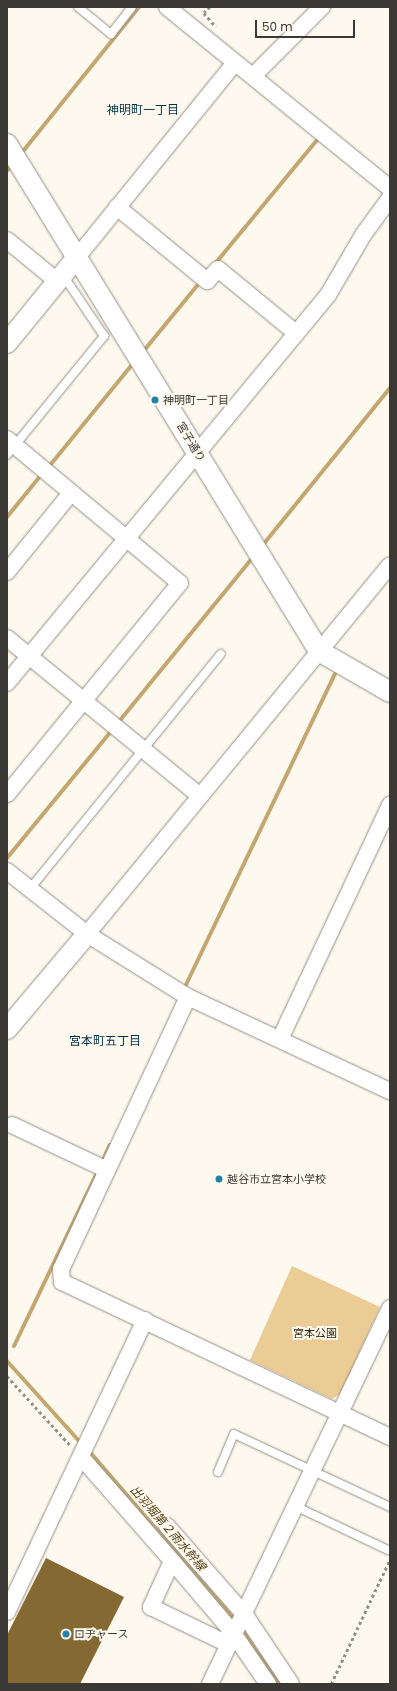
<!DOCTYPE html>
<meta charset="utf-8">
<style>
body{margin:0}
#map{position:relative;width:397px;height:1691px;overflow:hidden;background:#fef9ee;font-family:Poppins,"Noto Sans JP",sans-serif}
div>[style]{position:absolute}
.green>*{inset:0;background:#eacc94}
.stream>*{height:4px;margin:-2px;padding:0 2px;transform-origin:2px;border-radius:2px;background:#c4a770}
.building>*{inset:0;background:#846932}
.path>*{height:2.5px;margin-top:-1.25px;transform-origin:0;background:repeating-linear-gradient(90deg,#94918a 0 3px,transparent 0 6px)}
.roads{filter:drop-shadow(0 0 1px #948f86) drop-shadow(0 0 1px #948f86)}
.service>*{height:8px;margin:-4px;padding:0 4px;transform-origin:4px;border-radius:4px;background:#fff}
.minor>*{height:16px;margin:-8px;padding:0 8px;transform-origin:8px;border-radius:8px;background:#fff}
.tertiary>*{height:20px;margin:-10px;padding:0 10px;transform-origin:10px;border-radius:10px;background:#fff}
.dots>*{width:11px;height:11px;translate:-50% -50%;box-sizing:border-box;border:2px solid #fef9ee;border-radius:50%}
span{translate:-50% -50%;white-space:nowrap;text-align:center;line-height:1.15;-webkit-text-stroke:4px #fef9ee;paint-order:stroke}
.poi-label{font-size:11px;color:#3b3935}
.left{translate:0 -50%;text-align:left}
.street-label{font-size:11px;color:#3b3935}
.park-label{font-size:11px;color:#34270d}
.neighbourhood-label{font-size:12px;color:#033348}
.water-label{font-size:12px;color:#594318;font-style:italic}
.frame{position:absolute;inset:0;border:8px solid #3b3935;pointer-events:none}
.scale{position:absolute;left:255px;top:20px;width:100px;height:18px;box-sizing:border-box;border:2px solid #3b3935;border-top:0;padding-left:5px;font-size:12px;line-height:14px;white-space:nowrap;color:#3b3935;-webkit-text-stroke:3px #fef9ee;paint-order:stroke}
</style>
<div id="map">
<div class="green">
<div style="clip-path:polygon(292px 1266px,380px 1307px,340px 1394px,332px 1399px,250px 1360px)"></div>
</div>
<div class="stream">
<div style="left:20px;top:155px;width:190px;rotate:-51.2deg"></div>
<div style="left:7px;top:171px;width:8px;rotate:-50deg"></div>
<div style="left:214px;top:265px;width:162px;rotate:-50.5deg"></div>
<div style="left:142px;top:353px;width:93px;rotate:-50.7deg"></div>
<div style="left:47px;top:469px;width:139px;rotate:-50.8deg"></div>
<div style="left:7px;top:517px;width:55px;rotate:-50.9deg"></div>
<div style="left:262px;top:546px;width:203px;rotate:-51deg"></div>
<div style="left:117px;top:724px;width:217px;rotate:-50.8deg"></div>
<div style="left:7px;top:858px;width:166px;rotate:-50.6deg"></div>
<div style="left:183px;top:991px;width:352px;rotate:-64.4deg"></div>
<div style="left:101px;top:1164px;width:21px;rotate:-65deg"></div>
<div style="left:14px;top:1346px;width:194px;rotate:-64.4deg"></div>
<div style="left:7px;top:1361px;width:109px;rotate:48deg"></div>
<div style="left:89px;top:1451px;width:221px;rotate:49.2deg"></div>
<div style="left:244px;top:1633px;width:62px;rotate:55.5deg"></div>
</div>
<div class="building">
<div style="clip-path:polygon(46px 1558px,124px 1597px,80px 1684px,7px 1684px,7px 1635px)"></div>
</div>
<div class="path">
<div style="left:210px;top:7px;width:8px;rotate:135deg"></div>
<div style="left:204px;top:13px;width:18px;rotate:49deg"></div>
<div style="left:7px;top:1376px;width:93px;rotate:47.6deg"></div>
<div style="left:331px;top:1684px;width:138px;rotate:-64.7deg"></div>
</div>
<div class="roads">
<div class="service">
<div style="left:78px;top:7px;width:43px;rotate:39.3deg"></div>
<div style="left:111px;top:34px;width:34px;rotate:-52deg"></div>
<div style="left:7px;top:455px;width:154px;rotate:-50.8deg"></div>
<div style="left:104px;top:336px;width:73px;rotate:-123.9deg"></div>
<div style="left:29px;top:890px;width:304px;rotate:-50.9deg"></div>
<div style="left:218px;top:1472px;width:41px;rotate:-67.2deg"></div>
<div style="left:234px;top:1434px;width:172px;rotate:25.1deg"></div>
<div style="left:297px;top:1507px;width:101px;rotate:25.3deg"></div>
</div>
<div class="minor">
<div style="left:167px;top:7px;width:287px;rotate:39.1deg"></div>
<div style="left:253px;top:76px;width:98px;rotate:-45deg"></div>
<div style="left:117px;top:207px;width:117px;rotate:39.4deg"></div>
<div style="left:207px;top:281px;width:16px;rotate:-47deg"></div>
<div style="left:218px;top:269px;width:101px;rotate:39.4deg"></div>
<div style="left:7px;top:240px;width:65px;rotate:39.4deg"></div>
<div style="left:78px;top:256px;width:249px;rotate:-50.9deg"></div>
<div style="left:7px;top:439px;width:225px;rotate:39.8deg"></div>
<div style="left:180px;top:583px;width:273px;rotate:129.3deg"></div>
<div style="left:7px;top:572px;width:102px;rotate:-51deg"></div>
<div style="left:7px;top:638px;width:248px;rotate:39.3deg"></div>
<div style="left:7px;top:683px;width:504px;rotate:-50.4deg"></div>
<div style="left:328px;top:295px;width:69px;rotate:-59.7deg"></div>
<div style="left:363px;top:235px;width:46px;rotate:-53.9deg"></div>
<div style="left:7px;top:871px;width:102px;rotate:38.2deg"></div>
<div style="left:87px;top:934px;width:119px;rotate:32deg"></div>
<div style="left:188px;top:997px;width:223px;rotate:25deg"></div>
<div style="left:87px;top:934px;width:477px;rotate:-50.6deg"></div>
<div style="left:188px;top:997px;width:300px;rotate:115deg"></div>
<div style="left:61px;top:1269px;width:13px;rotate:86deg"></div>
<div style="left:62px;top:1282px;width:363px;rotate:25.3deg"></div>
<div style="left:280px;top:1039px;width:259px;rotate:-64.8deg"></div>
<div style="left:12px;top:1125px;width:103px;rotate:25.3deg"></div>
<div style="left:81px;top:1457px;width:138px;rotate:48.8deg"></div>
<div style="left:172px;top:1561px;width:51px;rotate:114.5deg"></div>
<div style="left:151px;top:1607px;width:85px;rotate:25.7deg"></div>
<div style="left:167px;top:1526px;width:118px;rotate:48.8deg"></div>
<div style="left:245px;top:1615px;width:83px;rotate:56.3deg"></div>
<div style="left:172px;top:1561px;width:94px;rotate:49.7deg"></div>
<div style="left:233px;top:1633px;width:62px;rotate:55.5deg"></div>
<div style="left:7px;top:1612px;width:323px;rotate:-64.7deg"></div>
<div style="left:210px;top:1684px;width:417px;rotate:-64.4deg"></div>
</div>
<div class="tertiary">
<div style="left:7px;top:144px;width:595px;rotate:58.39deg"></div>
<div style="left:319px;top:651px;width:82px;rotate:30deg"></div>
<div style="left:7px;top:343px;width:112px;rotate:-50.8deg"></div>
<div style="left:7px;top:1029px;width:124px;rotate:-49.9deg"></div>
</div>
</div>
<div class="dots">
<div style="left:155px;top:400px;background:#1e82ad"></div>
<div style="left:219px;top:1179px;background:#1e82ad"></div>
<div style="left:66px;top:1634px;background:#1e82ad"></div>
</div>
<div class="poi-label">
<span class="left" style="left:163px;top:400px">神明町一丁目</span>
<span class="left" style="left:227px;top:1179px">越谷市立宮本小学校</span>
<span class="left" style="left:74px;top:1634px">ロヂャース</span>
</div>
<div class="street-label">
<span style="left:191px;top:442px;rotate:59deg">宮子通り</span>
</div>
<div class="park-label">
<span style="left:315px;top:1333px">宮本公園</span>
</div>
<div class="neighbourhood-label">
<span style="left:143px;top:110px">神明町一丁目</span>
<span style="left:105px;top:1041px">宮本町五丁目</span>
</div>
<div class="water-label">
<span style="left:168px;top:1528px;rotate:49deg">出羽堀第２雨水幹線</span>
</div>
<div class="frame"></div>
<div class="scale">50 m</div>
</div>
